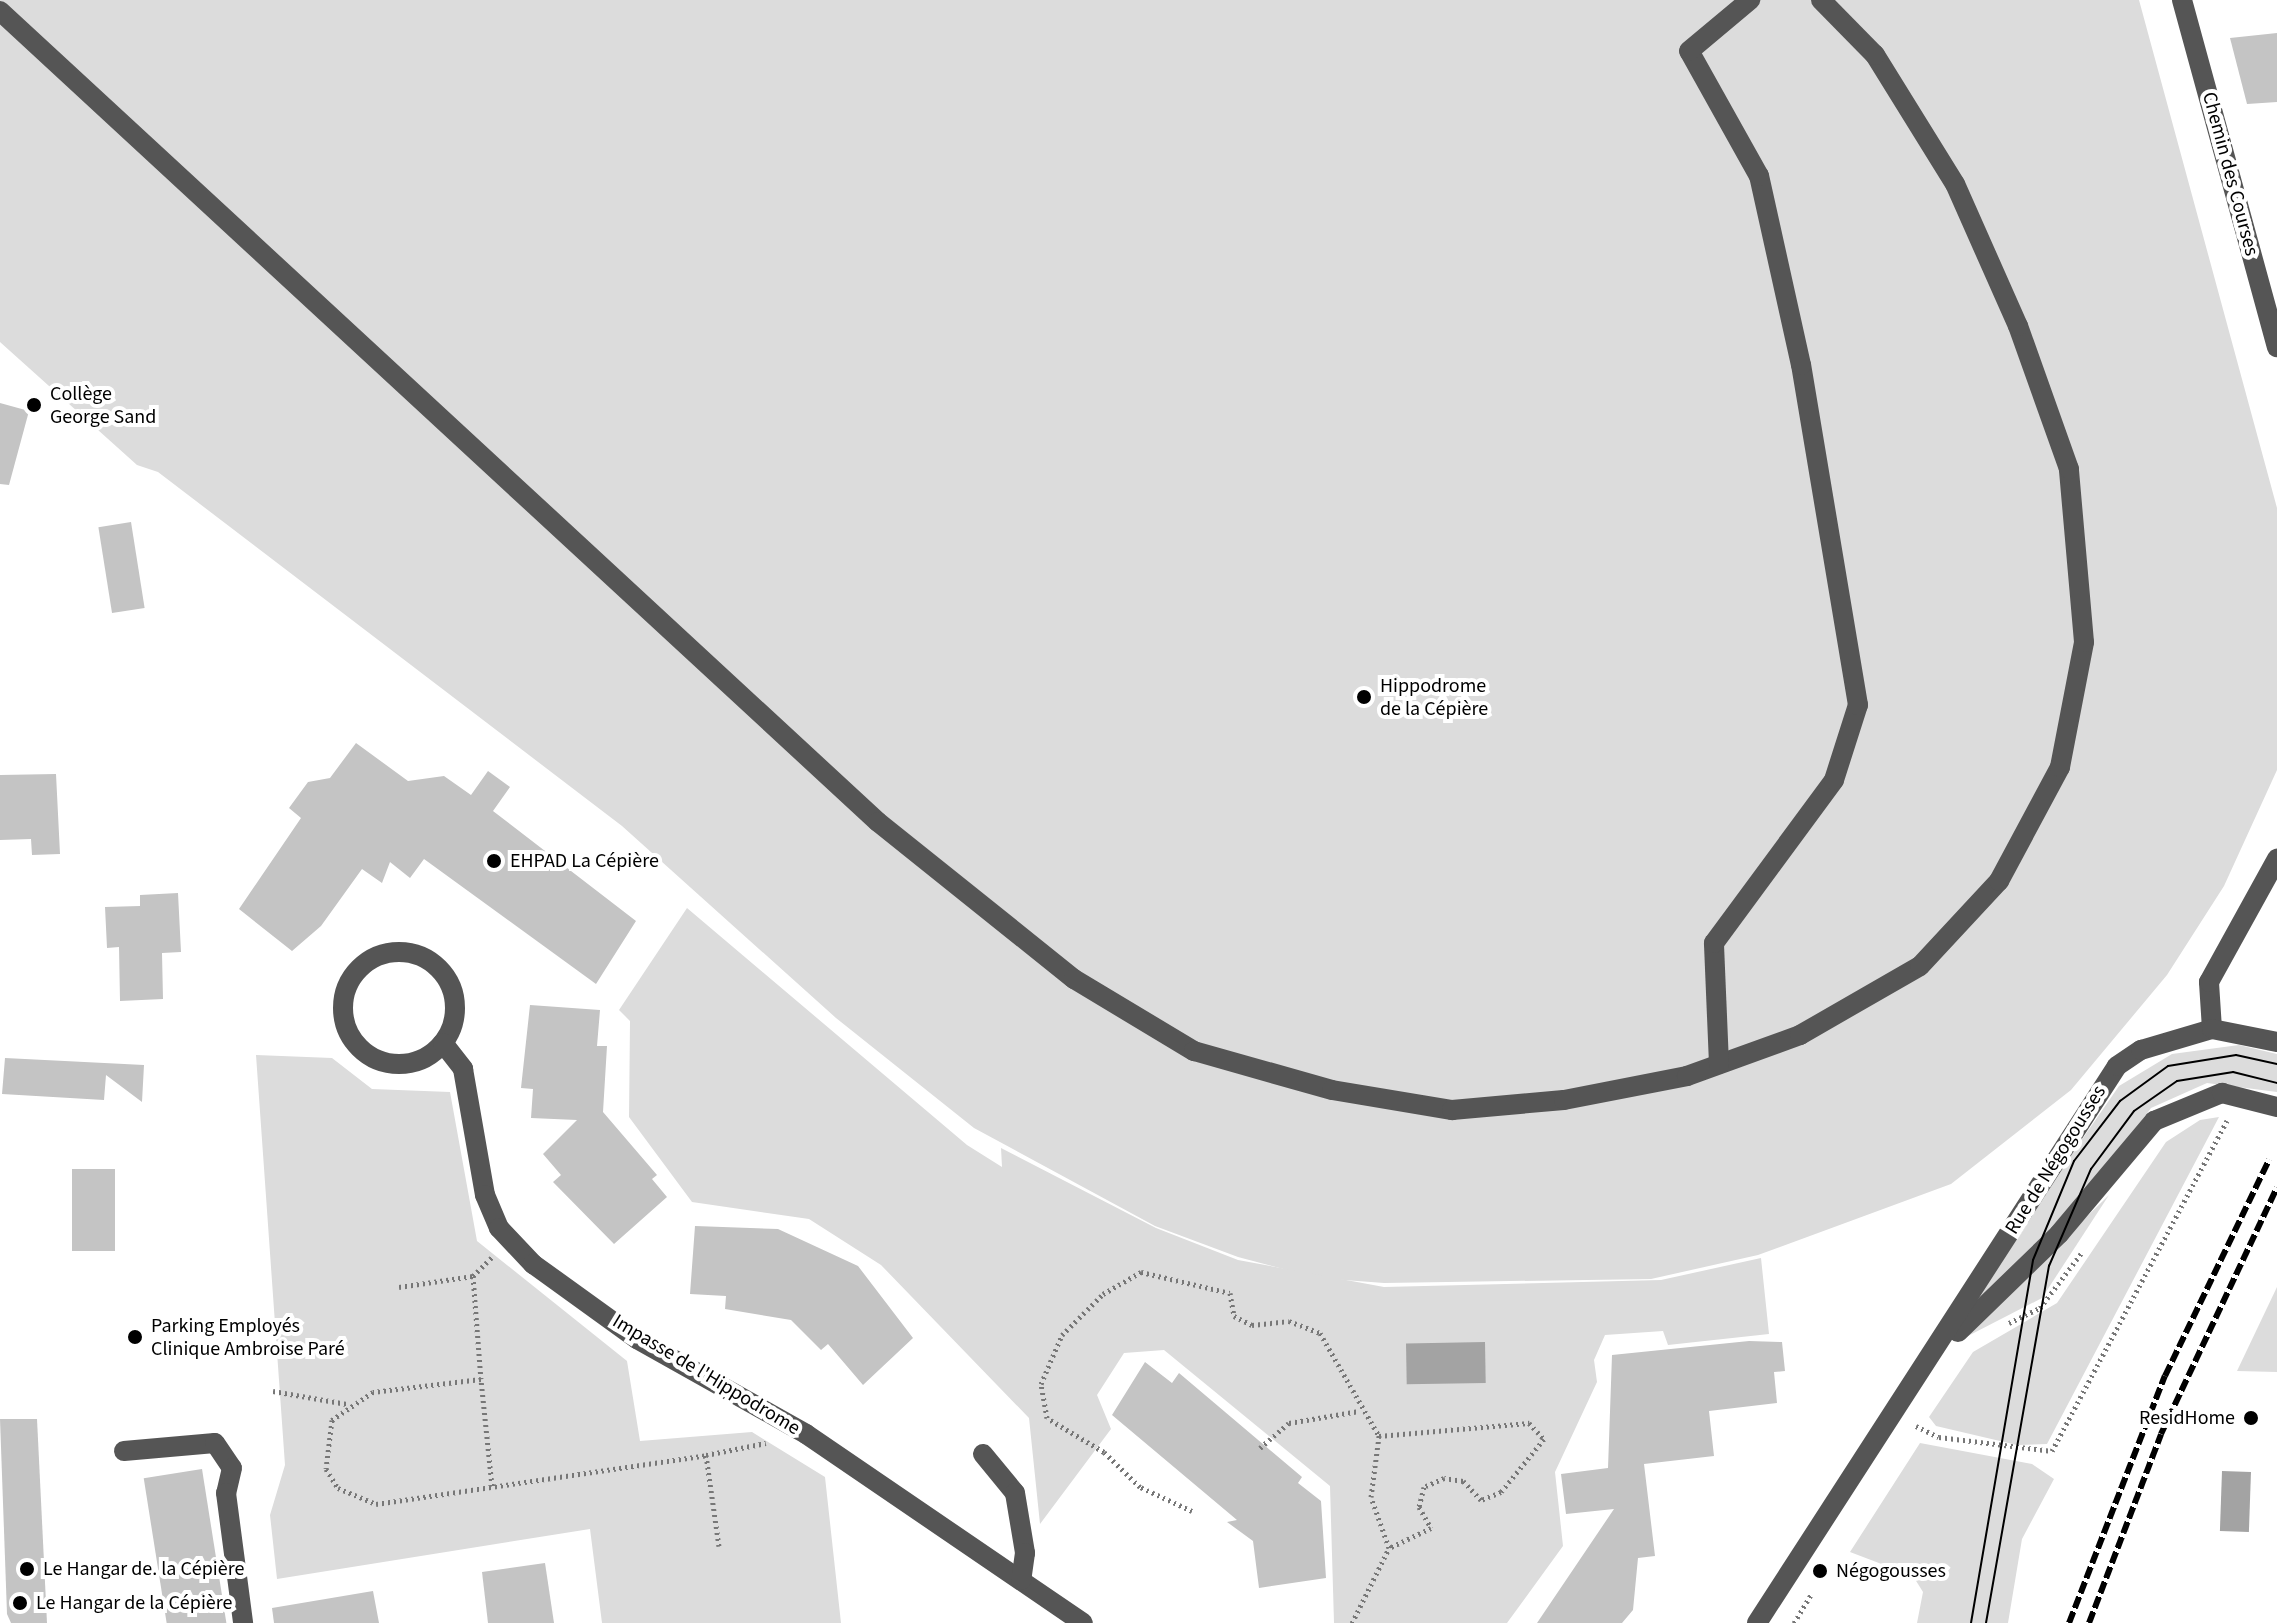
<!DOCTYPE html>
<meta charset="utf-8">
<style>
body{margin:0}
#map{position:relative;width:2277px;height:1623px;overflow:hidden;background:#fff;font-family:"Source Sans 3",sans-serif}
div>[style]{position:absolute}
.green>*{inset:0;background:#dcdcdc}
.water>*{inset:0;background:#a3a3a3;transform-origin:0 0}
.building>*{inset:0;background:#c4c4c4;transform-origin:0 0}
.path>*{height:5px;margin-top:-2.5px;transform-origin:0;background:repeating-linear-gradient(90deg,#777 0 2px,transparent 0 6px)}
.minor>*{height:20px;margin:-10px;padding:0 10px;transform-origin:10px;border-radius:10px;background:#555}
.minor>.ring{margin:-10px;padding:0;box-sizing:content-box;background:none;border:20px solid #555;border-radius:50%}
.tram>*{height:2px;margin:-1px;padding:0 1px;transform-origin:1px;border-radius:1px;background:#000}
.rail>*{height:6px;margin-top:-3px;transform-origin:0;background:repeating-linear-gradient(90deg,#000 0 12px,transparent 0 16px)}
.dots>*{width:22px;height:22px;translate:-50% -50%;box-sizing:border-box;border:4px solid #fff;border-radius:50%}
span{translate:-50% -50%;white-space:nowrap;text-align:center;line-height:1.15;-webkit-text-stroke:8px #fff;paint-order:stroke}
.street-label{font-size:20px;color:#000}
.poi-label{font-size:20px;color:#000}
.left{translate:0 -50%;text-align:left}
.right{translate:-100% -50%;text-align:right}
</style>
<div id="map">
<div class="green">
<div style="clip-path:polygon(0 0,2139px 0,2277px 508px,2277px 770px,2224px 886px,2167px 975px,2071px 1090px,1951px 1184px,1758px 1255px,1651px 1279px,1384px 1283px,1318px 1278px,1238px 1257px,1155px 1226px,974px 1128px,836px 1018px,622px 826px,158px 472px,137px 465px,0 342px)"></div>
<div style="clip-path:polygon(687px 908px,967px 1145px,1002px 1167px,1001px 1148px,1156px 1228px,1238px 1260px,1384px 1287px,1661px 1280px,1761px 1258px,1769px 1334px,1668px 1345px,1663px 1331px,1605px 1335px,1594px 1360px,1597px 1382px,1555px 1472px,1563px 1546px,1507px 1623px,1334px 1623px,1330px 1486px,1164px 1350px,1124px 1353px,1097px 1395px,1111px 1429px,1040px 1524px,1029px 1418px,881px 1265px,809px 1219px,692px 1202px,629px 1117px,630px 1021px,619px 1010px)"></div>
<div style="clip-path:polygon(2239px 1045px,2277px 1054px,2277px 1092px,2207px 1083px,2151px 1108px,2085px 1198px,1979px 1299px,1975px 1294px,2119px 1086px,2172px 1054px)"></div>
<div style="clip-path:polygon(256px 1055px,332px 1058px,372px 1089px,450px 1092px,477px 1241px,627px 1361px,640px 1441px,752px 1432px,825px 1477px,841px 1623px,602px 1623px,590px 1529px,277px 1579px,270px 1515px,285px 1465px)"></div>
<div style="clip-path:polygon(2219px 1117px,2047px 1444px,2017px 1445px,1936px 1426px,1929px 1417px,1973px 1352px,2057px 1303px,2166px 1142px,2200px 1120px)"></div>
<div style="clip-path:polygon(2109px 1195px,2042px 1298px,1966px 1337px,2068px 1235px)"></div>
<div style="clip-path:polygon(2277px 1287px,2277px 1372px,2237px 1371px)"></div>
<div style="clip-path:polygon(1920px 1443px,2032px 1464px,2054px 1479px,2022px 1539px,2008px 1623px,1917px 1623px,1923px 1592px,1913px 1576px,1850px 1552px)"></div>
</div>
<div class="water">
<div style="left:1485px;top:1342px;width:41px;height:79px;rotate:89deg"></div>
<div style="left:2222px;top:1471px;width:29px;height:60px;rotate:2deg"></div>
</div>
<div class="building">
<div style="clip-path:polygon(2277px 33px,2277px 102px,2247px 104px,2230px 38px)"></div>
<div style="clip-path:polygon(0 403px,29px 411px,9px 485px,0 484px)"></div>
<div style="left:131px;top:522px;width:87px;height:33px;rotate:81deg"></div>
<div style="clip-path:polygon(356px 743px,408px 781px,444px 776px,471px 795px,488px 771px,510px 787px,493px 811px,636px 921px,596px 984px,424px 859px,410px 878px,390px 862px,382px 883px,362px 869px,321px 926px,292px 951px,239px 909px,301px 818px,289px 808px,308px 782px,330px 778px)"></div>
<div style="clip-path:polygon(56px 774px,60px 854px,32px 855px,31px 839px,0 840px,0 775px)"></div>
<div style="clip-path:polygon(178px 893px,181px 952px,162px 953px,163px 999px,120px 1001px,119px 947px,107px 948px,105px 907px,140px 906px,140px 895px)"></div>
<div style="clip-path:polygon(530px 1005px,600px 1010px,597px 1046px,607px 1046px,603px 1112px,657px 1175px,652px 1179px,667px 1197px,614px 1244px,553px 1182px,561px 1175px,543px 1154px,577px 1120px,531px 1118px,533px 1089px,521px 1088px)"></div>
<div style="clip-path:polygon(5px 1058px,144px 1065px,142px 1102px,106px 1075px,104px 1100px,2px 1094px)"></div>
<div style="left:72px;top:1169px;width:43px;height:82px"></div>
<div style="clip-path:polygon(695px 1226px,778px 1229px,858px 1266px,913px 1338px,863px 1385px,828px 1344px,821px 1350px,791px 1320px,725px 1309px,726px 1296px,690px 1294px)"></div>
<div style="clip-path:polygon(1749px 1341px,1782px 1342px,1785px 1371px,1774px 1372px,1777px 1403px,1709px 1411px,1714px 1456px,1644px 1464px,1655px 1556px,1638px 1558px,1633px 1610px,1622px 1623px,1537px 1623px,1614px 1509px,1566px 1514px,1561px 1474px,1608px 1468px,1612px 1355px)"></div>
<div style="clip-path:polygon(1145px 1362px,1172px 1383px,1179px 1373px,1302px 1477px,1298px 1483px,1321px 1501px,1326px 1578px,1259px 1588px,1253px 1541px,1227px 1522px,1237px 1520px,1112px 1415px)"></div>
<div style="clip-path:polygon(0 1419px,37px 1419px,47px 1623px,11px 1623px,7px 1614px)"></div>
<div style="left:202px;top:1469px;width:156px;height:59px;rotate:81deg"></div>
<div style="clip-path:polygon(545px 1563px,554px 1623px,488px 1623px,482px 1572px)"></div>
<div style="clip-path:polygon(373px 1591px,379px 1623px,274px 1623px,272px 1608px)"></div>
</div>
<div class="path">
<div style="left:473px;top:1276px;width:27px;rotate:-45deg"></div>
<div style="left:399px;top:1287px;width:75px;rotate:-8.5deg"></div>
<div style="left:473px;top:1276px;width:103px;rotate:85.6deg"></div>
<div style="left:2009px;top:1323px;width:34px;rotate:-26deg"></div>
<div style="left:2040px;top:1308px;width:71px;rotate:-53deg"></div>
<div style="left:273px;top:1391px;width:75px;rotate:10deg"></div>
<div style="left:1916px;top:1426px;width:25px;rotate:26deg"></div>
<div style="left:1939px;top:1437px;width:114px;rotate:7.1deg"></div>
<div style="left:2052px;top:1451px;width:374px;rotate:-62.1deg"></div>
<div style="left:1260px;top:1448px;width:38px;rotate:-41deg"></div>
<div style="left:1289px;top:1423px;width:71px;rotate:-9.7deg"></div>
<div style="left:706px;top:1455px;width:92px;rotate:81.9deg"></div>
<div style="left:492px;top:1486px;width:108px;rotate:-95.9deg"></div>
<div style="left:481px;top:1379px;width:109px;rotate:173.1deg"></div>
<div style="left:373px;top:1392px;width:50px;rotate:145.7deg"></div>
<div style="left:332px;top:1420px;width:49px;rotate:97deg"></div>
<div style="left:326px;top:1469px;width:22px;rotate:58deg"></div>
<div style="left:338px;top:1488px;width:41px;rotate:22.8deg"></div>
<div style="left:376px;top:1504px;width:334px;rotate:-8.4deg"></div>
<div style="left:706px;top:1455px;width:61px;rotate:-11.3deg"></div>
<div style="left:1192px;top:1511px;width:57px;rotate:-155.2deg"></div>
<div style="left:1140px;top:1487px;width:50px;rotate:-135.8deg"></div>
<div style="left:1104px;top:1452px;width:66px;rotate:-149.2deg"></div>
<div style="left:1047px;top:1418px;width:35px;rotate:-100deg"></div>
<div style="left:1041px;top:1384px;width:53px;rotate:-66.8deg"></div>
<div style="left:1062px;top:1335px;width:58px;rotate:-45deg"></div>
<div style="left:1103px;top:1294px;width:44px;rotate:-30.1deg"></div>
<div style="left:1141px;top:1272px;width:91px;rotate:13.3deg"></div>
<div style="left:1230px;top:1293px;width:23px;rotate:80deg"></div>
<div style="left:1234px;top:1316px;width:20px;rotate:27deg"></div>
<div style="left:1252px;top:1325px;width:37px;rotate:-6deg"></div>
<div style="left:1289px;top:1321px;width:33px;rotate:21deg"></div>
<div style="left:1320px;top:1333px;width:119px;rotate:60.2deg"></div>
<div style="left:1379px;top:1436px;width:151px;rotate:-5deg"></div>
<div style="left:1529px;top:1423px;width:22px;rotate:47deg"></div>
<div style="left:1544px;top:1439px;width:68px;rotate:129.1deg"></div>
<div style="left:1501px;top:1492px;width:22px;rotate:158deg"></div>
<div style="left:1481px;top:1500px;width:26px;rotate:-133deg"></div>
<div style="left:1463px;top:1481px;width:19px;rotate:-171deg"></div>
<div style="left:1444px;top:1478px;width:22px;rotate:156deg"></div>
<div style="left:1424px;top:1487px;width:21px;rotate:104deg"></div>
<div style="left:1419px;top:1507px;width:24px;rotate:60deg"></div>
<div style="left:1431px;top:1528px;width:47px;rotate:154.5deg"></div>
<div style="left:1389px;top:1548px;width:54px;rotate:-109.4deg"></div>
<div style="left:1371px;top:1497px;width:62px;rotate:-82.5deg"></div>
<div style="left:1352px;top:1623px;width:84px;rotate:-63.7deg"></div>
<div style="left:1794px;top:1623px;width:33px;rotate:-59deg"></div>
</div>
<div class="minor">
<div style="left:2182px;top:0;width:360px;rotate:74.7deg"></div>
<div style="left:0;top:11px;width:1195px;rotate:42.73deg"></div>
<div style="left:878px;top:822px;width:251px;rotate:38.7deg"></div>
<div style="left:1074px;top:979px;width:140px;rotate:31deg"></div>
<div style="left:1194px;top:1051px;width:143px;rotate:15.8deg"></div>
<div style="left:1332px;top:1090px;width:122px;rotate:9.5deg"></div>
<div style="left:1452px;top:1110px;width:112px;rotate:-5.1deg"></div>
<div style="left:1564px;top:1100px;width:125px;rotate:-11deg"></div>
<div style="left:1687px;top:1076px;width:120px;rotate:-19.9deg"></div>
<div style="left:1800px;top:1035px;width:138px;rotate:-29.9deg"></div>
<div style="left:1920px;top:966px;width:116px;rotate:-47.1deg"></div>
<div style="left:1999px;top:881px;width:129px;rotate:-61.8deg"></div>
<div style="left:2060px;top:767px;width:127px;rotate:-79.1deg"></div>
<div style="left:2084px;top:642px;width:174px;rotate:-95deg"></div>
<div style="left:2069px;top:469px;width:152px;rotate:-109.6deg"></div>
<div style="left:2018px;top:326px;width:155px;rotate:-113.9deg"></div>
<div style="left:1955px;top:184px;width:152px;rotate:-121.8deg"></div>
<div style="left:1875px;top:55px;width:77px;rotate:-134.5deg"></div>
<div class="ring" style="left:343px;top:952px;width:92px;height:92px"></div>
<div style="left:2212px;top:1029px;width:47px;rotate:-93.7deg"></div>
<div style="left:2209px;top:982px;width:141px;rotate:-61.1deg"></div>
<div style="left:443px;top:1043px;width:33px;rotate:52deg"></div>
<div style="left:463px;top:1069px;width:128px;rotate:80.1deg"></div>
<div style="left:485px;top:1195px;width:36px;rotate:67deg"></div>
<div style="left:499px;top:1228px;width:50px;rotate:46.6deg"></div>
<div style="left:533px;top:1264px;width:128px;rotate:35.8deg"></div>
<div style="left:637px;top:1339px;width:194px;rotate:29.3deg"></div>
<div style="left:806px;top:1434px;width:335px;rotate:34.3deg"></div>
<div style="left:1719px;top:1064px;width:121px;rotate:-92.4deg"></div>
<div style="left:1714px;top:943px;width:202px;rotate:-53.6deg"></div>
<div style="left:1834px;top:780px;width:79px;rotate:-72.3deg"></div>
<div style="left:1858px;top:705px;width:345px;rotate:-99.5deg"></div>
<div style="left:1801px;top:365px;width:194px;rotate:-102.5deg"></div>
<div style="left:1759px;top:176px;width:143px;rotate:-119.2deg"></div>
<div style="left:1689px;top:51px;width:80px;rotate:-39.9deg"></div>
<div style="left:1958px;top:1332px;width:141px;rotate:-44.1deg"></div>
<div style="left:2059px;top:1234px;width:148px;rotate:-49.9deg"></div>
<div style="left:2154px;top:1121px;width:74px;rotate:-22.4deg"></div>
<div style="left:2222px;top:1093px;width:57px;rotate:14.3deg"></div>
<div style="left:124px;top:1451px;width:91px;rotate:-5deg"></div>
<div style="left:215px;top:1443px;width:30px;rotate:56deg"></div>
<div style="left:232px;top:1468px;width:26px;rotate:103deg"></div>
<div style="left:226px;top:1493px;width:131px;rotate:82.5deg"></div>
<div style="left:983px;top:1454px;width:50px;rotate:50.6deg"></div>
<div style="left:1015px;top:1493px;width:61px;rotate:80.5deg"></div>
<div style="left:1025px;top:1553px;width:27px;rotate:98deg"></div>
<div style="left:1757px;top:1623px;width:663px;rotate:-57.12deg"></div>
<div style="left:2117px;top:1066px;width:29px;rotate:-34deg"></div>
<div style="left:2141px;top:1050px;width:74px;rotate:-16.5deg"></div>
<div style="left:2212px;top:1029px;width:66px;rotate:11.3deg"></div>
</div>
<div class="tram">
<div style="left:1971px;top:1623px;width:368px;rotate:-80.3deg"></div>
<div style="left:2033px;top:1260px;width:107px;rotate:-67.5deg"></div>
<div style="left:2074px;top:1161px;width:76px;rotate:-52.5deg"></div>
<div style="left:2120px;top:1101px;width:59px;rotate:-36.1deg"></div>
<div style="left:2168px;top:1066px;width:69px;rotate:-9.2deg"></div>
<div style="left:2236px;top:1055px;width:42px;rotate:12.4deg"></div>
<div style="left:1986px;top:1623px;width:363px;rotate:-80deg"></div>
<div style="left:2049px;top:1266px;width:106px;rotate:-66.6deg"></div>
<div style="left:2091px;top:1169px;width:72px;rotate:-53.4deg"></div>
<div style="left:2134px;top:1111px;width:52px;rotate:-34.9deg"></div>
<div style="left:2177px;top:1081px;width:57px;rotate:-9.1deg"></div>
<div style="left:2233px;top:1072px;width:45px;rotate:14deg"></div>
</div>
<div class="rail">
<div style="left:2069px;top:1623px;width:265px;rotate:-68.8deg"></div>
<div style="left:2165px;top:1376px;width:240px;rotate:-64.3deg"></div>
<div style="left:2089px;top:1623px;width:202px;rotate:-69.1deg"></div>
<div style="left:2161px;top:1434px;width:272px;rotate:-64.8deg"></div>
</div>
<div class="dots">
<div style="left:34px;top:405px;background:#000"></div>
<div style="left:1364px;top:697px;background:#000"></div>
<div style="left:494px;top:861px;background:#000"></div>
<div style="left:135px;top:1337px;background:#000"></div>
<div style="left:2251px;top:1418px;background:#000"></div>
<div style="left:27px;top:1569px;background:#000"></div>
<div style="left:1820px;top:1571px;background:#000"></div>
<div style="left:20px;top:1603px;background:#000"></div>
</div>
<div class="street-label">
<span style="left:2230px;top:174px;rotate:75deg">Chemin des Courses</span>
<span style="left:2056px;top:1160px;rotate:-58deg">Rue de Négogousses</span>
<span style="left:706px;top:1375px;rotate:31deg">Impasse de l'Hippodrome</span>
</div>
<div class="poi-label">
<span class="left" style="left:50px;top:406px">Collège<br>George Sand</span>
<span class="left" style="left:1380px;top:698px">Hippodrome<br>de la Cépière</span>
<span class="left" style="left:510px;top:861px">EHPAD La Cépière</span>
<span class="left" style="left:151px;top:1338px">Parking Employés<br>Clinique Ambroise Paré</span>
<span class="right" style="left:2235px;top:1418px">ResidHome</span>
<span class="left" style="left:43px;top:1569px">Le Hangar de. la Cépière</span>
<span class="left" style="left:1836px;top:1571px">Négogousses</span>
<span class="left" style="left:36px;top:1603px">Le Hangar de la Cépière</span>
</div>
</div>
